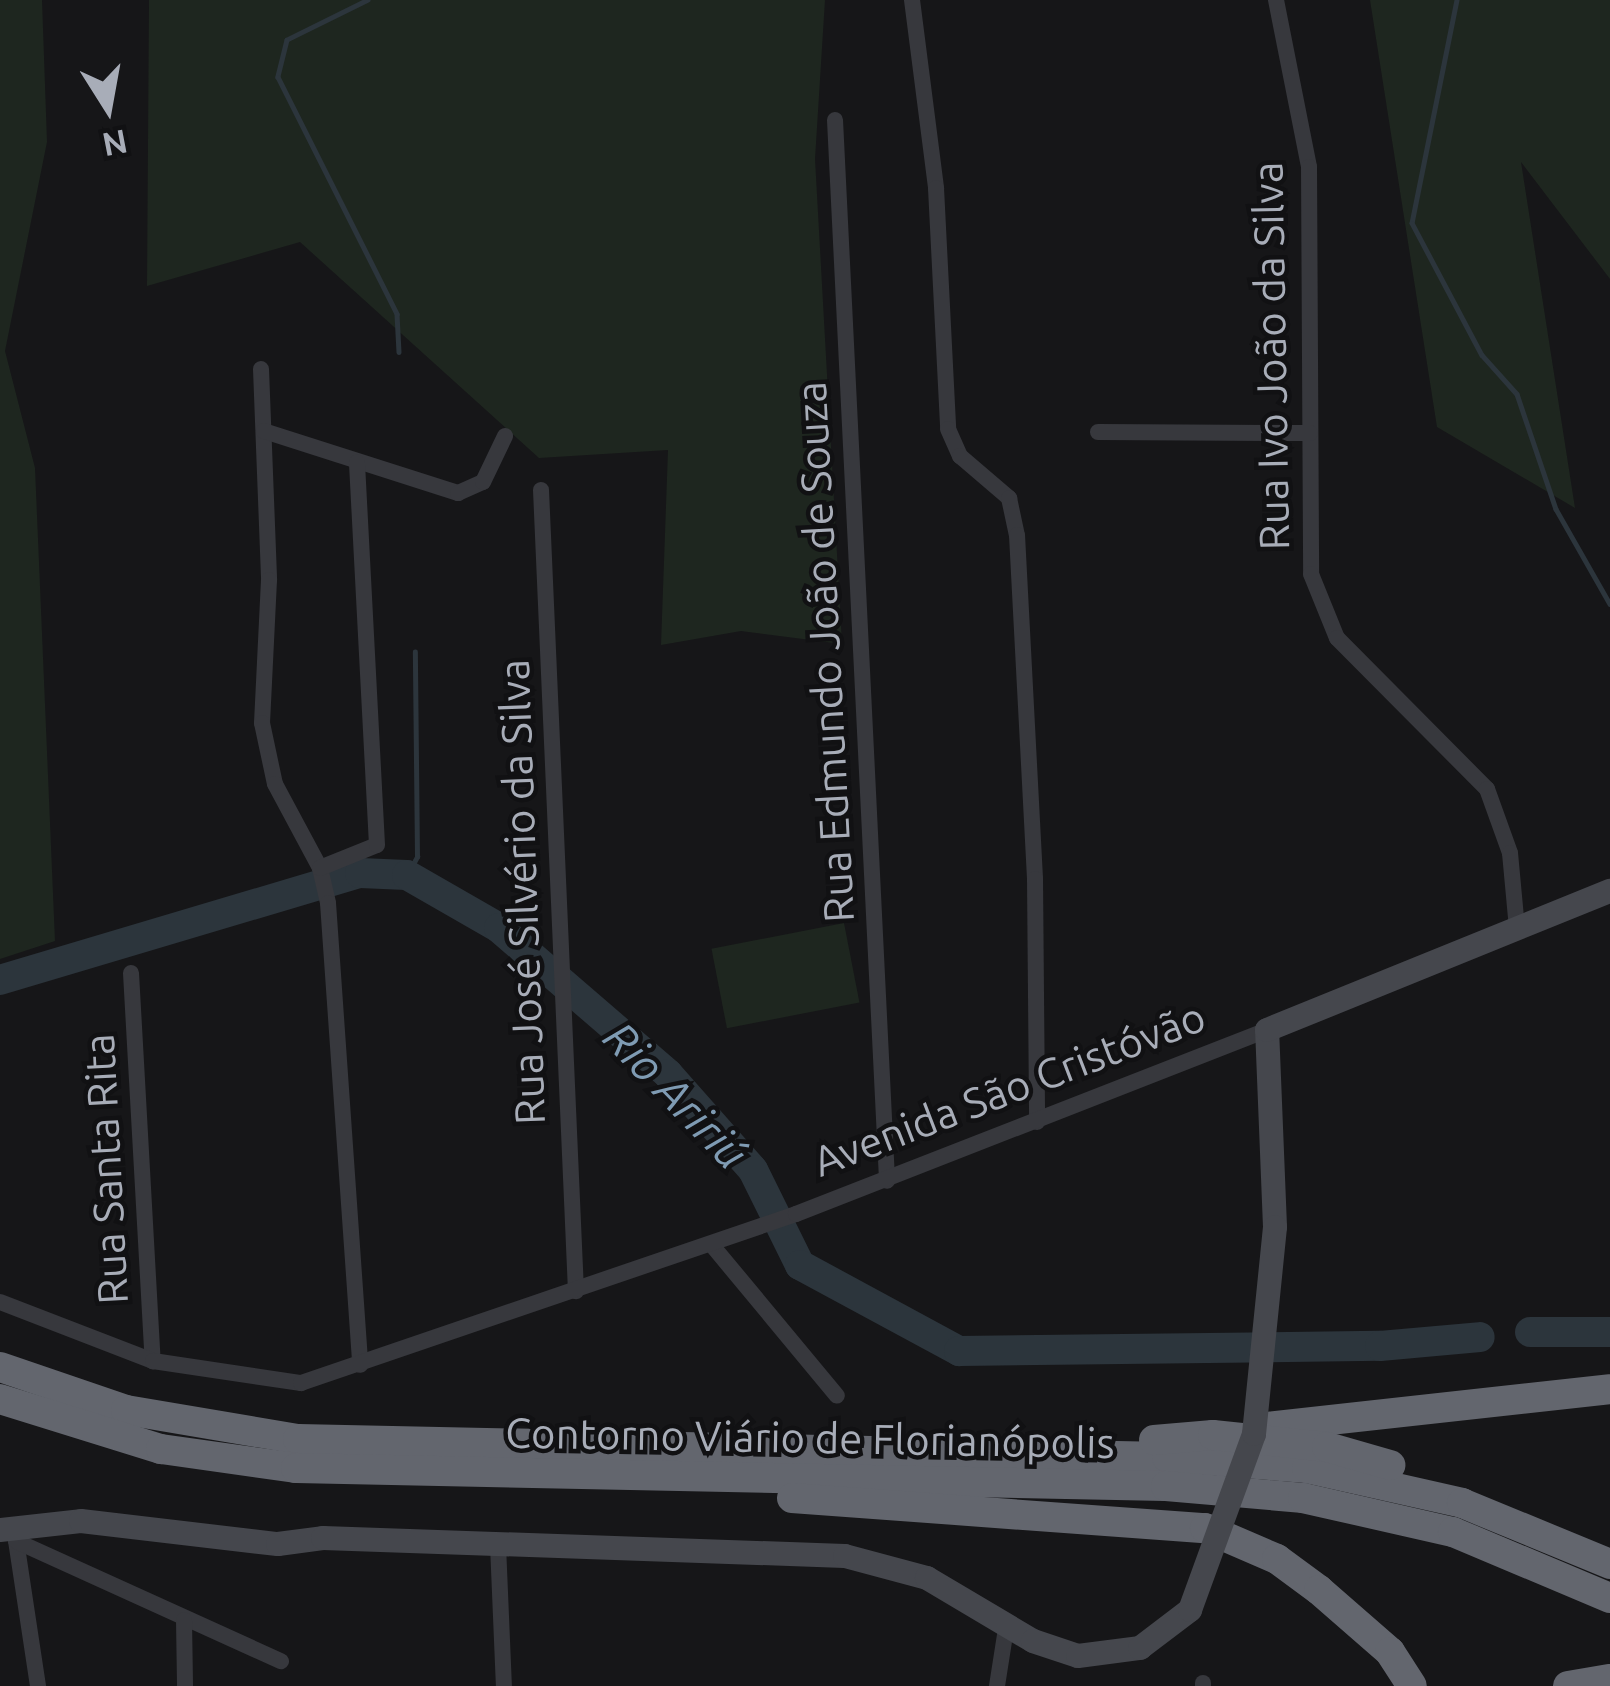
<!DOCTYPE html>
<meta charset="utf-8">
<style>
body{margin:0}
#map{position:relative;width:1610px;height:1686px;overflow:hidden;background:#161618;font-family:Ubuntu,sans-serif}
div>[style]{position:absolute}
.green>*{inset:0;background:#1e261f;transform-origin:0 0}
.stream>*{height:4.5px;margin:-2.25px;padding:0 2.25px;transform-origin:2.25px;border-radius:2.25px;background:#2c353c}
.river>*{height:30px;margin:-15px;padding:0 15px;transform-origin:15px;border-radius:15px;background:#2c353c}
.street>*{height:16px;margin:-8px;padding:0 8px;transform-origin:8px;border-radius:8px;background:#37383d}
.secondary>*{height:24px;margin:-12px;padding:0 12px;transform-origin:12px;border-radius:12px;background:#45474d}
.highway>*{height:30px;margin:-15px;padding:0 15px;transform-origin:15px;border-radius:15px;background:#63666e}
.secondary-bridge>*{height:24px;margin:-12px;padding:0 12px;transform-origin:12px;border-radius:12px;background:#45474d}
span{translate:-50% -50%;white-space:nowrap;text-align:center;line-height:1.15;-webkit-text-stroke:9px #111113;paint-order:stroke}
.street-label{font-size:42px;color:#a8adb8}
.water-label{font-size:45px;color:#7f9bb3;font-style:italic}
.north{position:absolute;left:48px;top:48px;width:120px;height:120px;-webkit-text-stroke:9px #111113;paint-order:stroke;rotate:169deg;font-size:33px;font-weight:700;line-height:48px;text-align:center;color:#a8adb8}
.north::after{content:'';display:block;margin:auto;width:42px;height:54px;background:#a8adb8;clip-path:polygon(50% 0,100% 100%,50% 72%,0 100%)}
</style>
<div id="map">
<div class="green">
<div style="clip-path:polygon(0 0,42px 0,47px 142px,5px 351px,35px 468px,55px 941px,0 959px)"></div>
<div style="clip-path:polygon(149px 0,825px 0,815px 159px,842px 644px,741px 631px,661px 645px,668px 450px,539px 458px,300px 242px,147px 286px)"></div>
<div style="clip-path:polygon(1370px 0,1610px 0,1610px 279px,1521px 162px,1575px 508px,1437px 427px)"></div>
<div style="left:844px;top:923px;width:81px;height:135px;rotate:79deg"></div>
</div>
<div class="stream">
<div style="left:368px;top:0;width:90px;rotate:153.7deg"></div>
<div style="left:287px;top:40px;width:38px;rotate:104deg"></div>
<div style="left:278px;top:77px;width:265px;rotate:63.3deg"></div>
<div style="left:397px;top:314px;width:38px;rotate:87deg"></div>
<div style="left:1457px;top:0;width:227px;rotate:101.4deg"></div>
<div style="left:1412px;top:223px;width:149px;rotate:62.1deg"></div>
<div style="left:1482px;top:355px;width:52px;rotate:48.1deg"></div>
<div style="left:1517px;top:394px;width:121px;rotate:71.3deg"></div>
<div style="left:1556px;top:509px;width:109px;rotate:60.4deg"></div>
<div style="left:407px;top:875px;width:21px;rotate:-61deg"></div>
<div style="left:417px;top:857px;width:205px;rotate:-90.6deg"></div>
</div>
<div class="river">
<div style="left:0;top:980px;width:376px;rotate:-16.6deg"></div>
<div style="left:360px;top:873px;width:47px;rotate:2.4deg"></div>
<div style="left:407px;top:875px;width:106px;rotate:29.9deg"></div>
<div style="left:499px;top:928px;width:223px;rotate:40.8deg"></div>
<div style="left:668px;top:1074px;width:128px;rotate:48.5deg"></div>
<div style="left:753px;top:1170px;width:106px;rotate:63.7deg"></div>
<div style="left:800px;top:1265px;width:181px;rotate:28.4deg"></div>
<div style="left:959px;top:1351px;width:421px;rotate:-0.7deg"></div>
<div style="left:1380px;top:1346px;width:100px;rotate:-5.1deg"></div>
<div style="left:1530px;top:1332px;width:80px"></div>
</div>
<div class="street">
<div style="left:912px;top:0;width:190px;rotate:82.7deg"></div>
<div style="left:936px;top:188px;width:241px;rotate:87.1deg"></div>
<div style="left:948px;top:429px;width:30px;rotate:66deg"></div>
<div style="left:960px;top:456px;width:65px;rotate:40.6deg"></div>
<div style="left:1009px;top:498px;width:38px;rotate:78deg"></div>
<div style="left:1017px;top:535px;width:344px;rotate:87deg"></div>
<div style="left:1035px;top:879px;width:243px;rotate:89.5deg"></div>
<div style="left:1276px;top:0;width:170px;rotate:78.8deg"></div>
<div style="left:1309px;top:167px;width:407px;rotate:89.7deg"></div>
<div style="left:1311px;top:574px;width:69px;rotate:67.9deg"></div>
<div style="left:1337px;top:638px;width:213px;rotate:45.2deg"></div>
<div style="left:1487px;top:789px;width:68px;rotate:70.2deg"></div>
<div style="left:1510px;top:853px;width:75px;rotate:84.7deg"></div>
<div style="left:835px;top:120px;width:1062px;rotate:87.19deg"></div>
<div style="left:261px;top:369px;width:211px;rotate:87.8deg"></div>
<div style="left:269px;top:580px;width:143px;rotate:92.8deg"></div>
<div style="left:262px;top:723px;width:62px;rotate:78deg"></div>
<div style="left:275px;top:784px;width:95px;rotate:61.8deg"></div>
<div style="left:320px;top:868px;width:36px;rotate:77deg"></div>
<div style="left:328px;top:903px;width:463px;rotate:86deg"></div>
<div style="left:264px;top:431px;width:204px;rotate:17.7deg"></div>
<div style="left:458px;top:493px;width:27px;rotate:-24deg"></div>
<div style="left:483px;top:482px;width:51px;rotate:-64.4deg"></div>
<div style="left:1098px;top:432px;width:212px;rotate:0.3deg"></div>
<div style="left:541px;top:490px;width:802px;rotate:87.5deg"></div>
<div style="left:320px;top:868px;width:61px;rotate:-22deg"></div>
<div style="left:377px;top:845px;width:383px;rotate:-93deg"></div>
<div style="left:131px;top:973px;width:389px;rotate:86.8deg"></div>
<div style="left:711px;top:1244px;width:197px;rotate:50.3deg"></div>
<div style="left:0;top:1302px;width:164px;rotate:21.1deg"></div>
<div style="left:153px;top:1361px;width:150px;rotate:8.5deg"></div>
<div style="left:301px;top:1383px;width:523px;rotate:-18.85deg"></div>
<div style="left:796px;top:1214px;width:506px;rotate:-21.34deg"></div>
<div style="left:15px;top:1534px;width:154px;rotate:81.4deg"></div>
<div style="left:16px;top:1541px;width:291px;rotate:24.4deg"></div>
<div style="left:498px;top:1545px;width:141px;rotate:87.6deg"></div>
<div style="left:184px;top:1620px;width:66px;rotate:89.1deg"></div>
<div style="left:1203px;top:1683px;width:3px;rotate:90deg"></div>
<div style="left:997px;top:1686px;width:65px;rotate:-81.1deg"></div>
</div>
<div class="secondary">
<div style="left:1275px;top:1227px;width:197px;rotate:-92.3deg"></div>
<div style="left:1267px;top:1030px;width:370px;rotate:-22.1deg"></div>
<div style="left:0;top:1530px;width:81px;rotate:-6.3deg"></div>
<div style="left:81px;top:1521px;width:198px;rotate:6.7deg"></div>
<div style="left:278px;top:1544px;width:45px;rotate:-7.6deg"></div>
<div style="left:323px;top:1538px;width:522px;rotate:1.97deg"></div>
<div style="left:845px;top:1556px;width:85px;rotate:15deg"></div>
<div style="left:927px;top:1578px;width:123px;rotate:30.7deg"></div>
<div style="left:1033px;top:1641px;width:47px;rotate:18.4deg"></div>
<div style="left:1078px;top:1656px;width:63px;rotate:-7.4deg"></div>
<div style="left:1140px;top:1648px;width:63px;rotate:-37.2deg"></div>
</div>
<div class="highway">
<div style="left:0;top:1367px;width:133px;rotate:18.8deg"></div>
<div style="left:126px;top:1410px;width:174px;rotate:9.6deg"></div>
<div style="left:298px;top:1439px;width:869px;rotate:1.19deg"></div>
<div style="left:1167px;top:1457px;width:140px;rotate:4.5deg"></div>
<div style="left:1307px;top:1468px;width:159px;rotate:12.7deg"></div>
<div style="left:1462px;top:1503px;width:160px;rotate:22.4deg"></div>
<div style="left:0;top:1399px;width:169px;rotate:17.3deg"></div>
<div style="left:161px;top:1449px;width:136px;rotate:8deg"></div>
<div style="left:296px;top:1468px;width:870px;rotate:1.19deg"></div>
<div style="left:1166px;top:1486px;width:138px;rotate:5deg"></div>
<div style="left:1303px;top:1498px;width:154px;rotate:12.8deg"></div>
<div style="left:1453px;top:1532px;width:170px;rotate:22.8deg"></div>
<div style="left:1258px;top:1428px;width:354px;rotate:-6.3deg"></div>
<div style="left:1154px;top:1440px;width:59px;rotate:-4.8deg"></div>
<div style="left:1213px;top:1435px;width:115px;rotate:6deg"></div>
<div style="left:1327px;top:1447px;width:66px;rotate:15.9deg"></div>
<div style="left:792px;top:1498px;width:414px;rotate:4.2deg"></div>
<div style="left:1205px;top:1528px;width:78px;rotate:23.3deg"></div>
<div style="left:1277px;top:1559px;width:52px;rotate:36.4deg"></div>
<div style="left:1319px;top:1590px;width:94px;rotate:41.1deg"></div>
<div style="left:1390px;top:1652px;width:40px;rotate:57.1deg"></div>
<div style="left:1568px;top:1686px;width:43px;rotate:-9.5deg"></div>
</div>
<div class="secondary-bridge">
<div style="left:1190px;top:1610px;width:187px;rotate:-70deg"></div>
<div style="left:1254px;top:1434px;width:208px;rotate:-84.2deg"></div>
</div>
<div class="street-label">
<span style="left:1271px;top:356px;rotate:-91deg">Rua Ivo João da Silva</span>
<span style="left:825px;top:652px;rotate:-93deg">Rua Edmundo João de Souza</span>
<span style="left:522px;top:892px;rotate:-92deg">Rua José Silvério da Silva</span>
<span style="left:1009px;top:1089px;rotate:-21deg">Avenida São Cristóvão</span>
<span style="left:106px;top:1169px;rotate:-93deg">Rua Santa Rita</span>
<span style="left:810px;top:1438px;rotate:1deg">Contorno Viário de Florianópolis</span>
</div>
<div class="water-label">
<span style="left:676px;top:1095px;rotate:46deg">Rio Aririú</span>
</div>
<div class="north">N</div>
</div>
